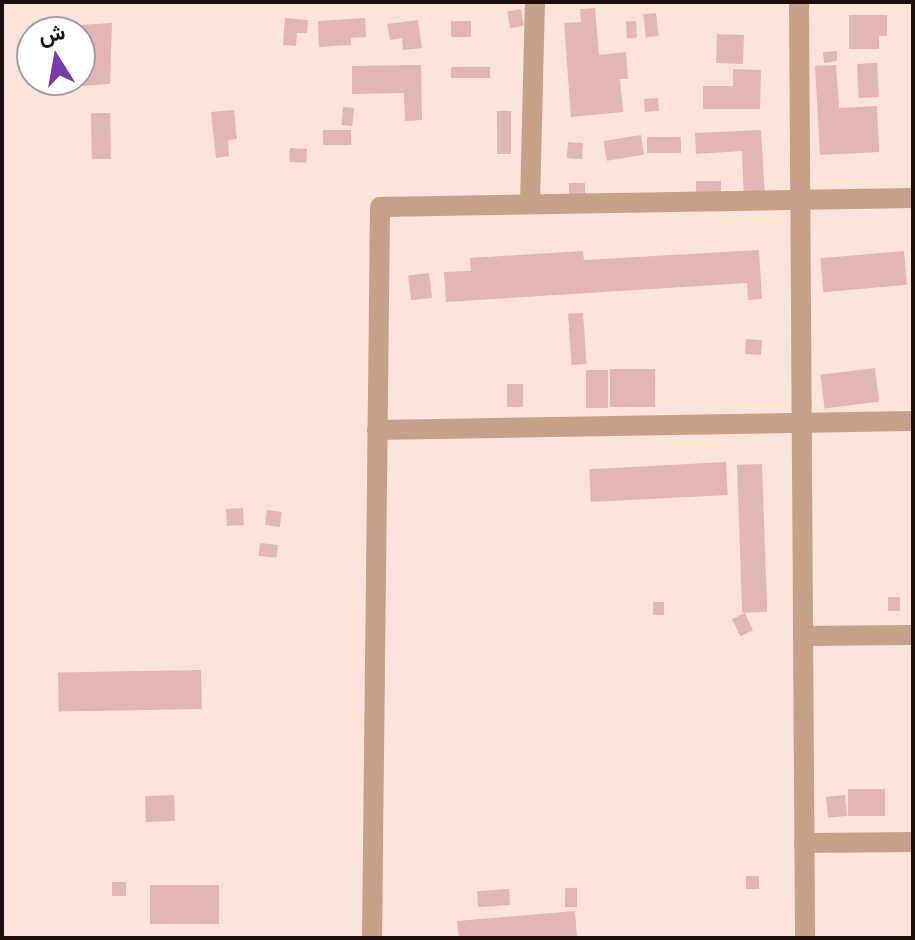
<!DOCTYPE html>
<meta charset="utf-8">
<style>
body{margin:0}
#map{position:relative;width:915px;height:940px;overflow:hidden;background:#fce3db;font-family:Signika,Vazirmatn,sans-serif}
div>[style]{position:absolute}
.building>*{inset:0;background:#e1b6b5;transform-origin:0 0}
.minor>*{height:20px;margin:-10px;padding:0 10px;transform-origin:10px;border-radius:10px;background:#c4a187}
span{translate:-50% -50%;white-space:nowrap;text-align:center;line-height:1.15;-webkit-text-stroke:6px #fff;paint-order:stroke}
.frame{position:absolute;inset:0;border:4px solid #1b0e0a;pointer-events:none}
.north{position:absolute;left:16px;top:16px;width:80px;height:80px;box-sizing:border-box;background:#fff;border:2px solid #a49f9d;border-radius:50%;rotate:349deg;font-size:22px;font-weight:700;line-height:32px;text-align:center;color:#1b0e0a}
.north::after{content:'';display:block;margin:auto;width:28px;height:36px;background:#7938ac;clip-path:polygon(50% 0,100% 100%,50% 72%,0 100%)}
</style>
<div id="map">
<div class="building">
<div style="clip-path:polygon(595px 8px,599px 55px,626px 52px,628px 79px,620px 79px,623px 112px,571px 117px,564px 23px,581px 22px,580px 9px)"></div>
<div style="left:521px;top:9px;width:17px;height:14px;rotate:80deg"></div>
<div style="left:656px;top:13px;width:23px;height:13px;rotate:83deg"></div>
<div style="clip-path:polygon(849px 15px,887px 15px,887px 36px,879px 36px,879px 49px,849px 49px)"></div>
<div style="clip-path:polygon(285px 18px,308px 20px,307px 33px,297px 33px,296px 46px,283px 45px)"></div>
<div style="clip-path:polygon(365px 18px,366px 37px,351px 38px,351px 45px,319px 47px,318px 21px)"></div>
<div style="clip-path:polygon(418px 20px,422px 48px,403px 50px,402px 38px,390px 40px,387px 24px)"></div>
<div style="left:451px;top:21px;width:20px;height:16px"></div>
<div style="left:636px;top:21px;width:17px;height:10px;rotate:87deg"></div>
<div style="clip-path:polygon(112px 23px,110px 84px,51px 88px,51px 80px,80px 80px,80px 32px,48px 32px,48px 27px)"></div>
<div style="left:717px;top:34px;width:27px;height:29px;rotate:2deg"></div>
<div style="clip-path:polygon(837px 51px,837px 61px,824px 63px,823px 52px)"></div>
<div style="left:877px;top:63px;width:34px;height:20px;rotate:87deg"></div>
<div style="clip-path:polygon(421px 65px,422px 120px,405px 121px,404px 93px,352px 94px,352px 66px)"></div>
<div style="clip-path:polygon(836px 65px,839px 108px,877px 106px,879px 152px,820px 155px,815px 66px)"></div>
<div style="left:490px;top:67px;width:11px;height:39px;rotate:90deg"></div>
<div style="clip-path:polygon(733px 69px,761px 70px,760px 109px,703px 109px,703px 86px,733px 86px)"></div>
<div style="left:658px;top:98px;width:13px;height:14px;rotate:86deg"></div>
<div style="left:343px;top:107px;width:11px;height:18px;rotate:5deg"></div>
<div style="clip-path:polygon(234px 110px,237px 139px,228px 140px,229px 156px,216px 158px,211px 112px)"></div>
<div style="left:497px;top:111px;width:14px;height:43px"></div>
<div style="left:110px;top:113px;width:46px;height:19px;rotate:89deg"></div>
<div style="left:351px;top:130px;width:15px;height:28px;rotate:90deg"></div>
<div style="clip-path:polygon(761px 130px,765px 196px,744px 197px,742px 151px,696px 154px,695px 133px)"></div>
<div style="left:641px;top:135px;width:20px;height:38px;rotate:81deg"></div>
<div style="left:681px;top:137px;width:16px;height:34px;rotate:90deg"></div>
<div style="left:568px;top:142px;width:15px;height:16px;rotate:4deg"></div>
<div style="left:290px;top:148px;width:17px;height:14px;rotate:3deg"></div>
<div style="left:721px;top:181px;width:16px;height:25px;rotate:90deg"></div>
<div style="left:569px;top:183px;width:16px;height:15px"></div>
<div style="clip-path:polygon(759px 250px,762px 299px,748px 300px,747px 283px,446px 302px,444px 272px,471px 271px,470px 258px,583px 251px,584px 260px)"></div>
<div style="left:904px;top:251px;width:34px;height:84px;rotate:85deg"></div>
<div style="left:429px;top:273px;width:25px;height:21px;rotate:83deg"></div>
<div style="left:583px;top:313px;width:51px;height:15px;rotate:86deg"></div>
<div style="left:746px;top:339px;width:16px;height:15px;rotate:4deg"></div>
<div style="left:875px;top:368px;width:34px;height:55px;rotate:83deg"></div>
<div style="left:610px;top:369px;width:45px;height:38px"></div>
<div style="left:608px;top:370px;width:38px;height:22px;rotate:90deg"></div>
<div style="left:507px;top:384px;width:16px;height:23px"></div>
<div style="left:726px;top:462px;width:33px;height:137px;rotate:87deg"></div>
<div style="left:762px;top:464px;width:148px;height:25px;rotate:88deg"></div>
<div style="left:243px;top:508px;width:17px;height:17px;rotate:87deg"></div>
<div style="left:267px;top:510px;width:15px;height:15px;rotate:8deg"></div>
<div style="left:260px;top:543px;width:18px;height:13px;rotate:6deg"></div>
<div style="left:888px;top:597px;width:12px;height:14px"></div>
<div style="left:653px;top:602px;width:11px;height:13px"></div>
<div style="left:745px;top:613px;width:19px;height:14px;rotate:65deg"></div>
<div style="left:201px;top:670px;width:39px;height:143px;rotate:89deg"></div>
<div style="left:848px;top:789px;width:37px;height:27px"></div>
<div style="left:174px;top:795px;width:26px;height:29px;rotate:88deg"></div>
<div style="left:845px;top:795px;width:21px;height:19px;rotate:85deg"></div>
<div style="left:746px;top:876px;width:13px;height:13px"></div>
<div style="left:126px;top:882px;width:14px;height:14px;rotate:90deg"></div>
<div style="left:150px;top:885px;width:69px;height:39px"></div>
<div style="left:565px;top:888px;width:12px;height:19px"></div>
<div style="left:509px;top:889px;width:16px;height:32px;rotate:86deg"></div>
<div style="clip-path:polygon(575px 911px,577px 938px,459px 938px,457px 921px)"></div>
</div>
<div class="minor">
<div style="left:799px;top:2px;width:936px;rotate:89.63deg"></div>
<div style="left:530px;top:204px;width:202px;rotate:-88.6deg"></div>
<div style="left:377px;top:430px;width:536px;rotate:-0.96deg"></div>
<div style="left:803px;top:636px;width:110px;rotate:-0.5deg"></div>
<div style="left:804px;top:843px;width:109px;rotate:-0.5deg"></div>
<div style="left:372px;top:938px;width:731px;rotate:-89.37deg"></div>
<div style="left:380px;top:207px;width:533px;rotate:-0.97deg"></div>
</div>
<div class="frame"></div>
<div class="north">ش</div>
</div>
